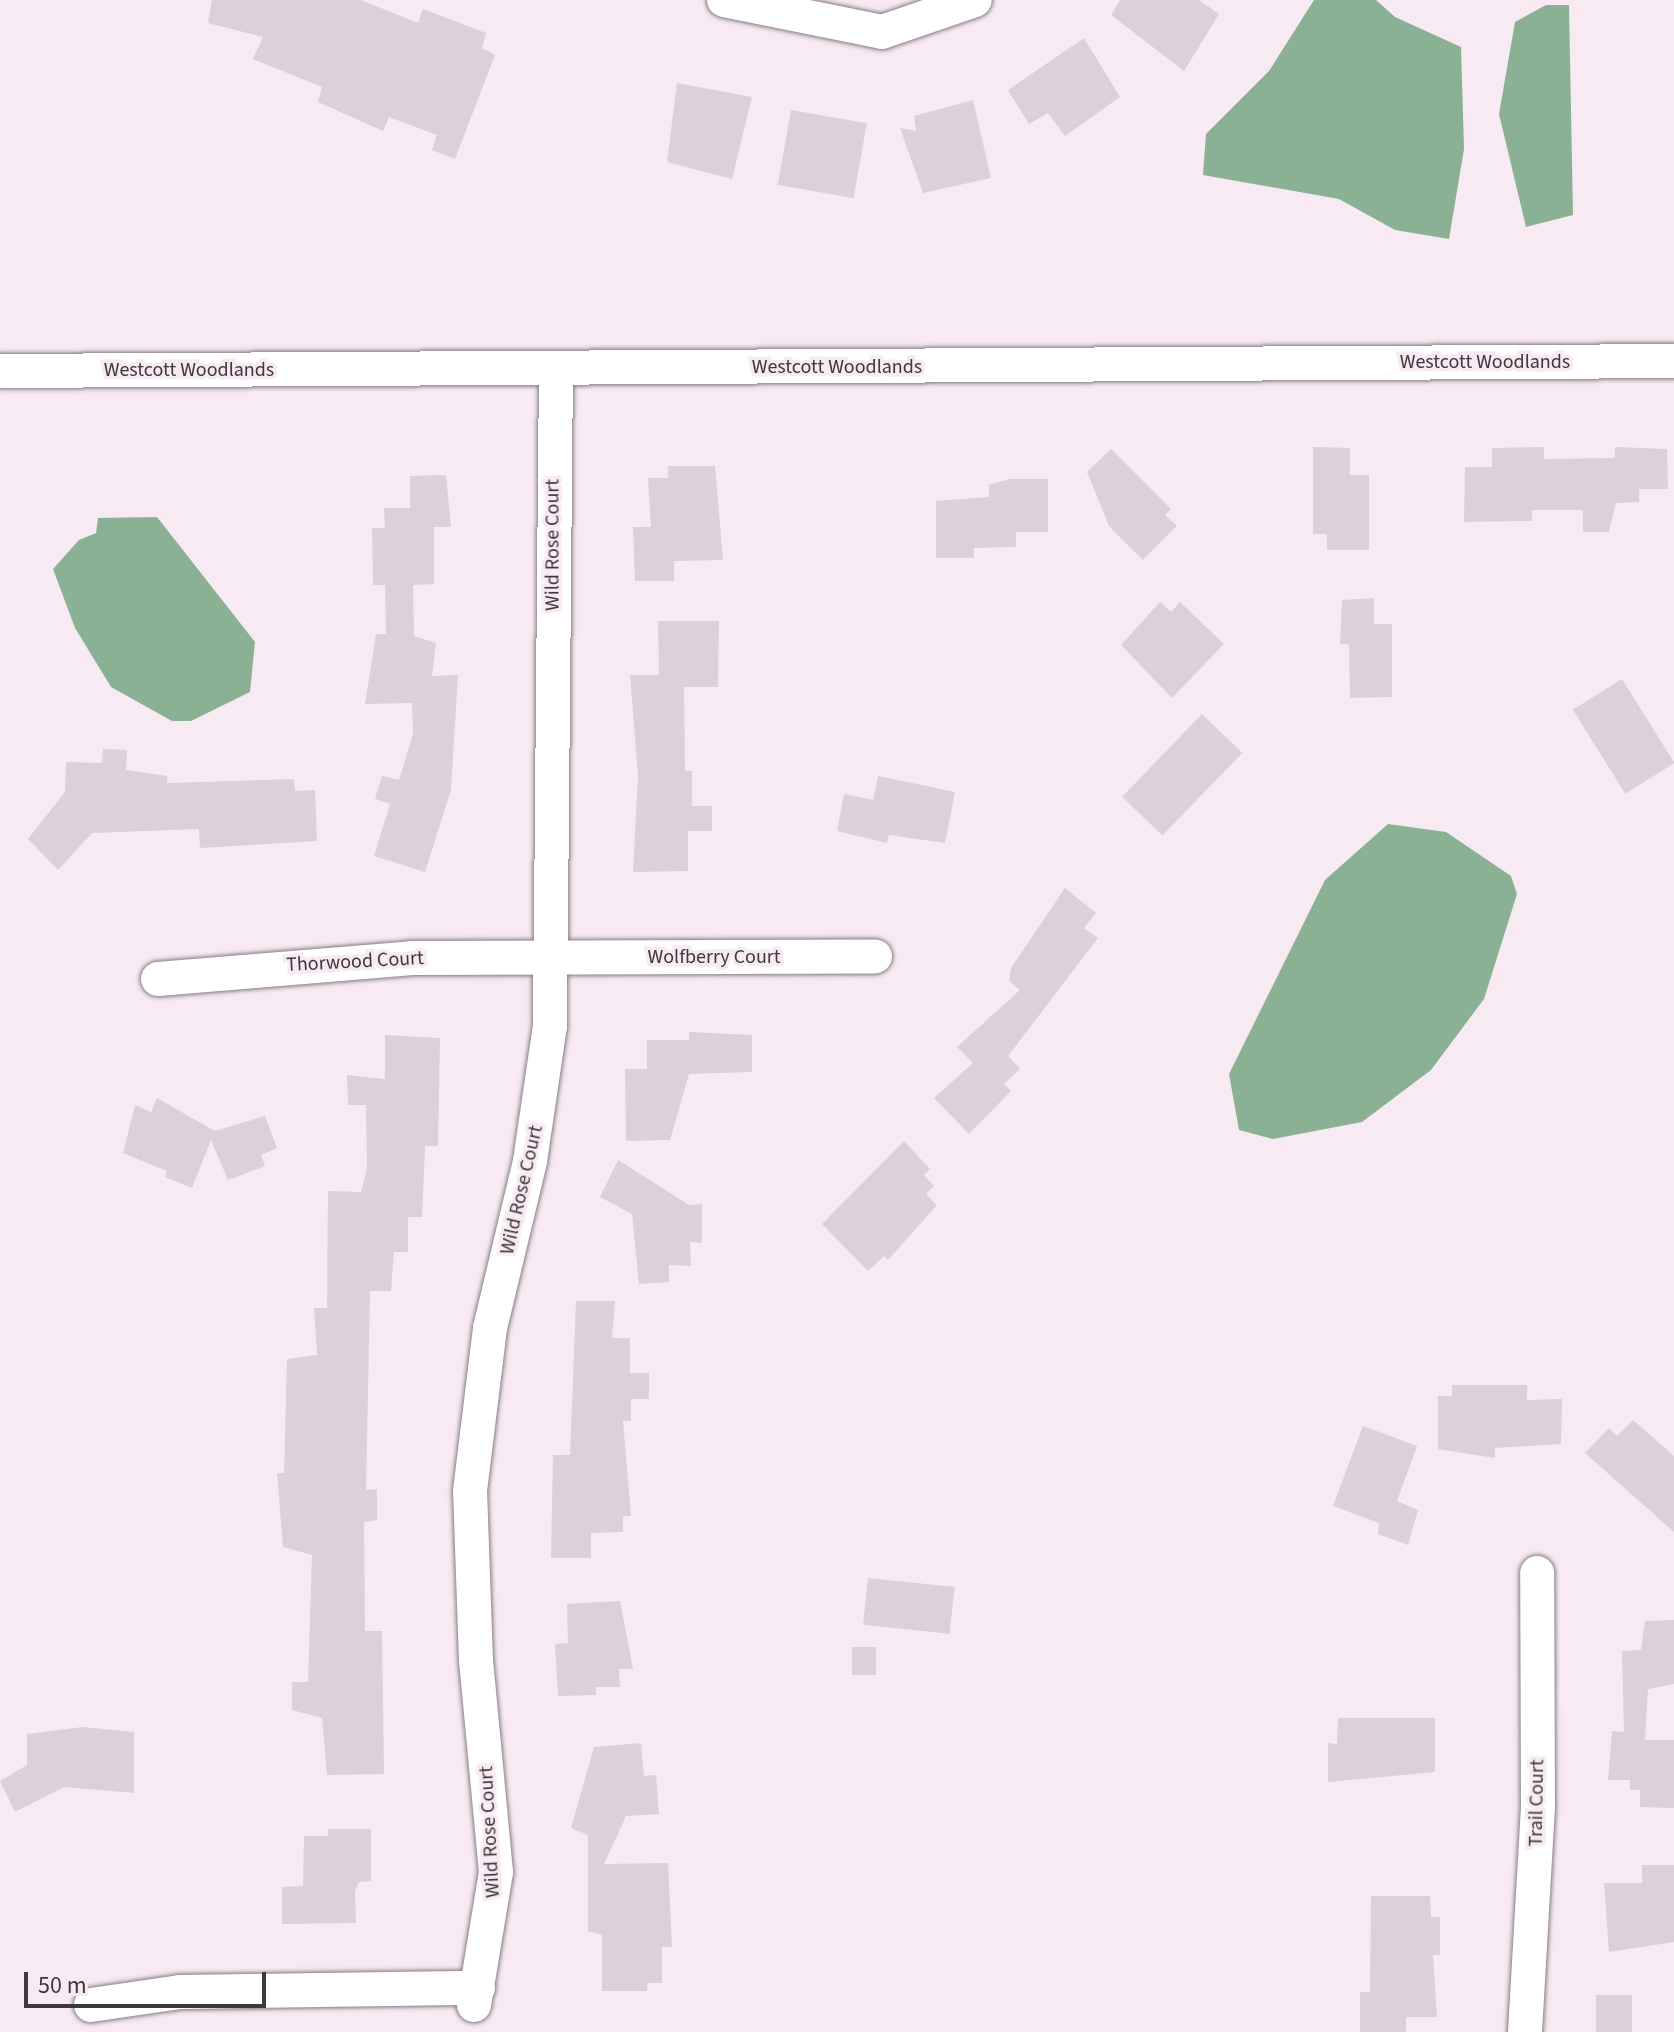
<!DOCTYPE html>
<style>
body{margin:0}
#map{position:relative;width:1674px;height:2032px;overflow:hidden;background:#f7eaf2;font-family:"Source Sans 3",sans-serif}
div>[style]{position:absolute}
.water>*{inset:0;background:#8bb195}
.building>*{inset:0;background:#ddd0d9;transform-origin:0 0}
.roads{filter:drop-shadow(0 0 2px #887d85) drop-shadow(0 0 2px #887d85)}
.minor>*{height:34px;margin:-17px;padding:0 17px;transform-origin:17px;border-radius:17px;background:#fff}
span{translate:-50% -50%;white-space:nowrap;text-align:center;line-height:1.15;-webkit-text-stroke:7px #f7eaf2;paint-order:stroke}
.street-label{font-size:20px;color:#3d383b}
.scale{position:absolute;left:24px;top:1972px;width:242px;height:36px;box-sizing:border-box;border:4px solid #3d383b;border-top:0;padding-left:10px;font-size:24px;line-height:28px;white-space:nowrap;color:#3d383b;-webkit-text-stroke:6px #f7eaf2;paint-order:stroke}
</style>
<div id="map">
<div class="water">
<div style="clip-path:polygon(1314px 0,1376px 0,1395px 17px,1461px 47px,1464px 149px,1449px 239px,1395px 230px,1339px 199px,1203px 175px,1206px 134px,1269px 71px)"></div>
<div style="clip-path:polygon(1546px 5px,1569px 5px,1573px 215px,1526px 227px,1499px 114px,1515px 22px)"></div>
<div style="clip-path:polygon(157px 517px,255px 642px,250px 692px,191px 721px,172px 721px,111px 687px,75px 628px,53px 569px,79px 540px,96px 533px,98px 518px)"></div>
<div style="clip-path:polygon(1388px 824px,1446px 832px,1511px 876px,1517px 894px,1484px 999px,1431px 1070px,1362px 1122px,1273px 1139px,1239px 1130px,1229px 1074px,1325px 880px)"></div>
</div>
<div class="building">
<div style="clip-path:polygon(212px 0,361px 0,418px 23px,423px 9px,486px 33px,482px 48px,495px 55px,455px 159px,432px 150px,437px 135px,389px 117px,383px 131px,318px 102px,322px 87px,253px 59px,263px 37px,208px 23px)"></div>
<div style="clip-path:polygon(1120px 0,1199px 0,1219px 14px,1184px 71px,1111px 15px)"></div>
<div style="clip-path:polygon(1084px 38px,1120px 97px,1065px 136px,1048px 113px,1029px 124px,1008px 90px)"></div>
<div style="clip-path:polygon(677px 83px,752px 97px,732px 179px,667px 162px)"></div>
<div style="clip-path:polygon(973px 100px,991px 178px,923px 193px,900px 128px,916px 131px,914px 116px)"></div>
<div style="left:791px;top:110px;width:77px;height:76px;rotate:10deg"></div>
<div style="clip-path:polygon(1313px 447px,1350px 448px,1350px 475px,1369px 475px,1369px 550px,1327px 550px,1327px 534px,1313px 534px)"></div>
<div style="clip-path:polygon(1544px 447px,1544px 459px,1615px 458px,1615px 447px,1667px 449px,1668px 489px,1639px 489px,1639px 502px,1616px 503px,1609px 532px,1583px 532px,1583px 510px,1532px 510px,1532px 521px,1464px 522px,1465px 467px,1492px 467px,1492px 448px)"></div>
<div style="clip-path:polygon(1111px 449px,1171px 509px,1165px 515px,1177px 526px,1143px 560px,1109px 526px,1087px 472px)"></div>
<div style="clip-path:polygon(668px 466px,715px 466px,723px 560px,674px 561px,674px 581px,635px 581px,633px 527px,651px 527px,648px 478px,668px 478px)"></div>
<div style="clip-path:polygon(446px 475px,451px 527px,434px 527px,434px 584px,413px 585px,414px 636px,436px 643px,432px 676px,458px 675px,451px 790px,425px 872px,374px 856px,390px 804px,375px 799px,382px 776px,399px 780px,413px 734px,412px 703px,365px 704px,376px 634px,386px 634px,385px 585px,373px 585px,372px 528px,385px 528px,384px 508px,410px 508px,410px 476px)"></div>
<div style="clip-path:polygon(1009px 479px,1048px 479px,1048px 532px,1016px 532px,1016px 547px,974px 548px,974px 558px,936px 558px,936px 501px,989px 497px,989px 485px)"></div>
<div style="clip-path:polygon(1374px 598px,1374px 624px,1392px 624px,1392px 697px,1350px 698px,1349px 644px,1340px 644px,1342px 600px)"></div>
<div style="clip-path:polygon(1160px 602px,1171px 612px,1180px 602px,1224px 644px,1172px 698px,1121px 645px)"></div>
<div style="clip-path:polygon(658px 621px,719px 621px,718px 687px,684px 687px,685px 771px,692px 771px,692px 806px,712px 806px,712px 831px,688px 831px,688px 871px,633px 872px,638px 776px,630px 675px,659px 675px)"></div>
<div style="left:1622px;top:679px;width:99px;height:58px;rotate:58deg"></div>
<div style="left:1202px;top:714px;width:56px;height:115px;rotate:44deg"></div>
<div style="clip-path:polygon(103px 749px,127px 750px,126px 770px,167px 776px,167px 783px,294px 779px,295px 791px,315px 790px,317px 841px,200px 848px,199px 829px,92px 833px,58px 870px,28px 839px,65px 792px,66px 762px,102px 763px)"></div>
<div style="clip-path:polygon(878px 776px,955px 792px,945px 843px,889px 835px,887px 843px,837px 831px,844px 794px,873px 800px)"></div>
<div style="clip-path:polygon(1065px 888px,1096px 913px,1084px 928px,1098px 938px,1008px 1056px,1020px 1069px,1004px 1084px,1011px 1091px,969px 1134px,934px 1098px,973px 1063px,957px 1047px,1020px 990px,1009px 981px,1011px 968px)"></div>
<div style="clip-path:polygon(689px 1032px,752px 1035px,752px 1072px,689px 1074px,670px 1140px,626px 1141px,625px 1069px,647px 1069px,647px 1040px,689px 1040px)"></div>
<div style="clip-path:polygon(385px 1035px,440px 1038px,438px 1146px,425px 1146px,422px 1217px,408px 1217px,408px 1252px,394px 1252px,391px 1291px,370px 1291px,366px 1490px,377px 1489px,377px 1520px,364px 1522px,365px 1631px,382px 1631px,384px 1774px,327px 1775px,322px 1718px,292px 1710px,292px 1682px,308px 1682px,312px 1555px,283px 1547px,277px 1473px,284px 1473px,287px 1359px,317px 1355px,314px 1308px,327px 1308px,328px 1191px,361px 1192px,367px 1169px,366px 1105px,348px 1105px,347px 1075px,385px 1079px)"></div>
<div style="clip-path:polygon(157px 1098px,215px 1131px,265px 1116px,277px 1148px,261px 1155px,265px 1166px,228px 1180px,211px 1140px,192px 1188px,165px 1177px,167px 1171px,123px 1153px,135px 1105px,151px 1112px)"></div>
<div style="clip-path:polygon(904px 1141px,930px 1169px,924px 1175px,934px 1186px,926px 1194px,937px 1205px,888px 1260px,884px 1256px,868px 1271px,822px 1224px)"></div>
<div style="clip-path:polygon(618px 1160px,689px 1205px,702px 1204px,702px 1243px,690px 1242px,691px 1266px,669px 1265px,669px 1282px,639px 1284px,632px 1214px,600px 1197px)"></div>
<div style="clip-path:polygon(576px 1301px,615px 1301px,612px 1338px,630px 1338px,630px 1373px,649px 1373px,649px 1399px,631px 1399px,631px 1421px,623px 1421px,631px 1516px,623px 1516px,623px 1532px,591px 1533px,591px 1558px,551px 1558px,553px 1455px,570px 1455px)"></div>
<div style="clip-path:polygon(1452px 1385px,1527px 1385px,1527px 1400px,1562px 1399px,1561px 1444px,1495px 1448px,1495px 1458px,1438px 1449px,1438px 1396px,1452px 1396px)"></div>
<div style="clip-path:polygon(1633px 1420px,1674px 1456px,1674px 1532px,1585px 1453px,1609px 1428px,1617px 1436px)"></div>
<div style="clip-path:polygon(1363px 1426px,1417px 1446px,1397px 1501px,1418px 1510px,1408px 1545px,1378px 1534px,1379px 1523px,1333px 1506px)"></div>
<div style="left:868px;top:1578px;width:87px;height:47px;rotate:6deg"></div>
<div style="clip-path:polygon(620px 1601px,633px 1669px,619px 1669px,620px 1687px,596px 1687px,596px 1695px,558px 1696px,555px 1644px,568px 1643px,567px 1604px)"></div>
<div style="clip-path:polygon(1674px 1620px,1674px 1684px,1648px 1689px,1645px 1740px,1674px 1740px,1674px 1808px,1640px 1807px,1640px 1790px,1630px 1790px,1630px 1780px,1608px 1780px,1612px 1731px,1624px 1732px,1622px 1651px,1641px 1650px,1645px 1621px)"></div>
<div style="left:852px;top:1647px;width:24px;height:28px"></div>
<div style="clip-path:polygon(1338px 1718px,1435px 1718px,1435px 1772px,1328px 1782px,1328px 1743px,1337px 1744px)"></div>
<div style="clip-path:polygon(83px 1727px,134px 1732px,134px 1793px,64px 1787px,15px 1812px,0 1781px,27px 1765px,27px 1734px)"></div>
<div style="clip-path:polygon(641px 1743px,644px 1776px,656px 1775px,659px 1814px,626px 1816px,604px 1864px,668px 1863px,672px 1947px,662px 1947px,662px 1983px,647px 1983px,647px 1991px,602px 1991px,602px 1935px,588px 1931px,588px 1835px,571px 1828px,594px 1747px)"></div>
<div style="clip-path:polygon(328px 1829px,371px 1829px,371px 1881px,359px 1882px,355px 1891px,356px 1923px,282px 1924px,282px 1887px,303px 1886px,304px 1836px,328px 1836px)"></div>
<div style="clip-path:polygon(1642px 1865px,1674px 1865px,1674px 1942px,1609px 1952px,1604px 1883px,1642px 1883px)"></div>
<div style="clip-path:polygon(1371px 1896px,1430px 1896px,1431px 1917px,1440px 1917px,1440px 1955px,1433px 1955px,1437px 2017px,1406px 2017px,1406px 2032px,1360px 2032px,1360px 1992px,1370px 1992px)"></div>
<div style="left:1596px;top:1995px;width:36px;height:37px"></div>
</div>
<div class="roads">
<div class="minor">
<div style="left:724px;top:0;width:161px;rotate:11.4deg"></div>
<div style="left:882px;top:32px;width:98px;rotate:-19deg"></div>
<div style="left:0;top:371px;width:1674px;rotate:-0.34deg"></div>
<div style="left:158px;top:979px;width:255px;rotate:-4.7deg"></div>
<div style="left:412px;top:958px;width:463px;rotate:-0.2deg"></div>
<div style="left:91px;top:2005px;width:90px;rotate:-8.3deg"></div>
<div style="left:180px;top:1992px;width:298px;rotate:-0.8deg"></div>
<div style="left:474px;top:2005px;width:135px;rotate:-80.6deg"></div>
<div style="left:496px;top:1872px;width:212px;rotate:-95.4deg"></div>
<div style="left:476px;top:1661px;width:170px;rotate:-92deg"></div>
<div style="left:470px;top:1491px;width:164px;rotate:-83deg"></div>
<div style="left:490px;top:1328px;width:172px;rotate:-76.5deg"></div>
<div style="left:530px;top:1161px;width:136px;rotate:-81.6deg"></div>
<div style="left:550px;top:1026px;width:657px;rotate:-89.48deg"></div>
<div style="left:1525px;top:2032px;width:223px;rotate:-86.7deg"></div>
<div style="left:1538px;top:1809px;width:236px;rotate:-90.2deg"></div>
</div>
</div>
<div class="street-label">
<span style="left:1485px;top:362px">Westcott Woodlands</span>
<span style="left:837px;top:367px">Westcott Woodlands</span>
<span style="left:189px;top:370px">Westcott Woodlands</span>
<span style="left:553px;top:545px;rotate:-90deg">Wild Rose Court</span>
<span style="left:714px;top:957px">Wolfberry Court</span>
<span style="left:355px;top:962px;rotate:-3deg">Thorwood Court</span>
<span style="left:522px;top:1190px;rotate:-77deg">Wild Rose Court</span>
<span style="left:1537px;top:1803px;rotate:-89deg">Trail Court</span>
<span style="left:490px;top:1832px;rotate:-93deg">Wild Rose Court</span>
</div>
<div class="scale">50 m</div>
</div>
